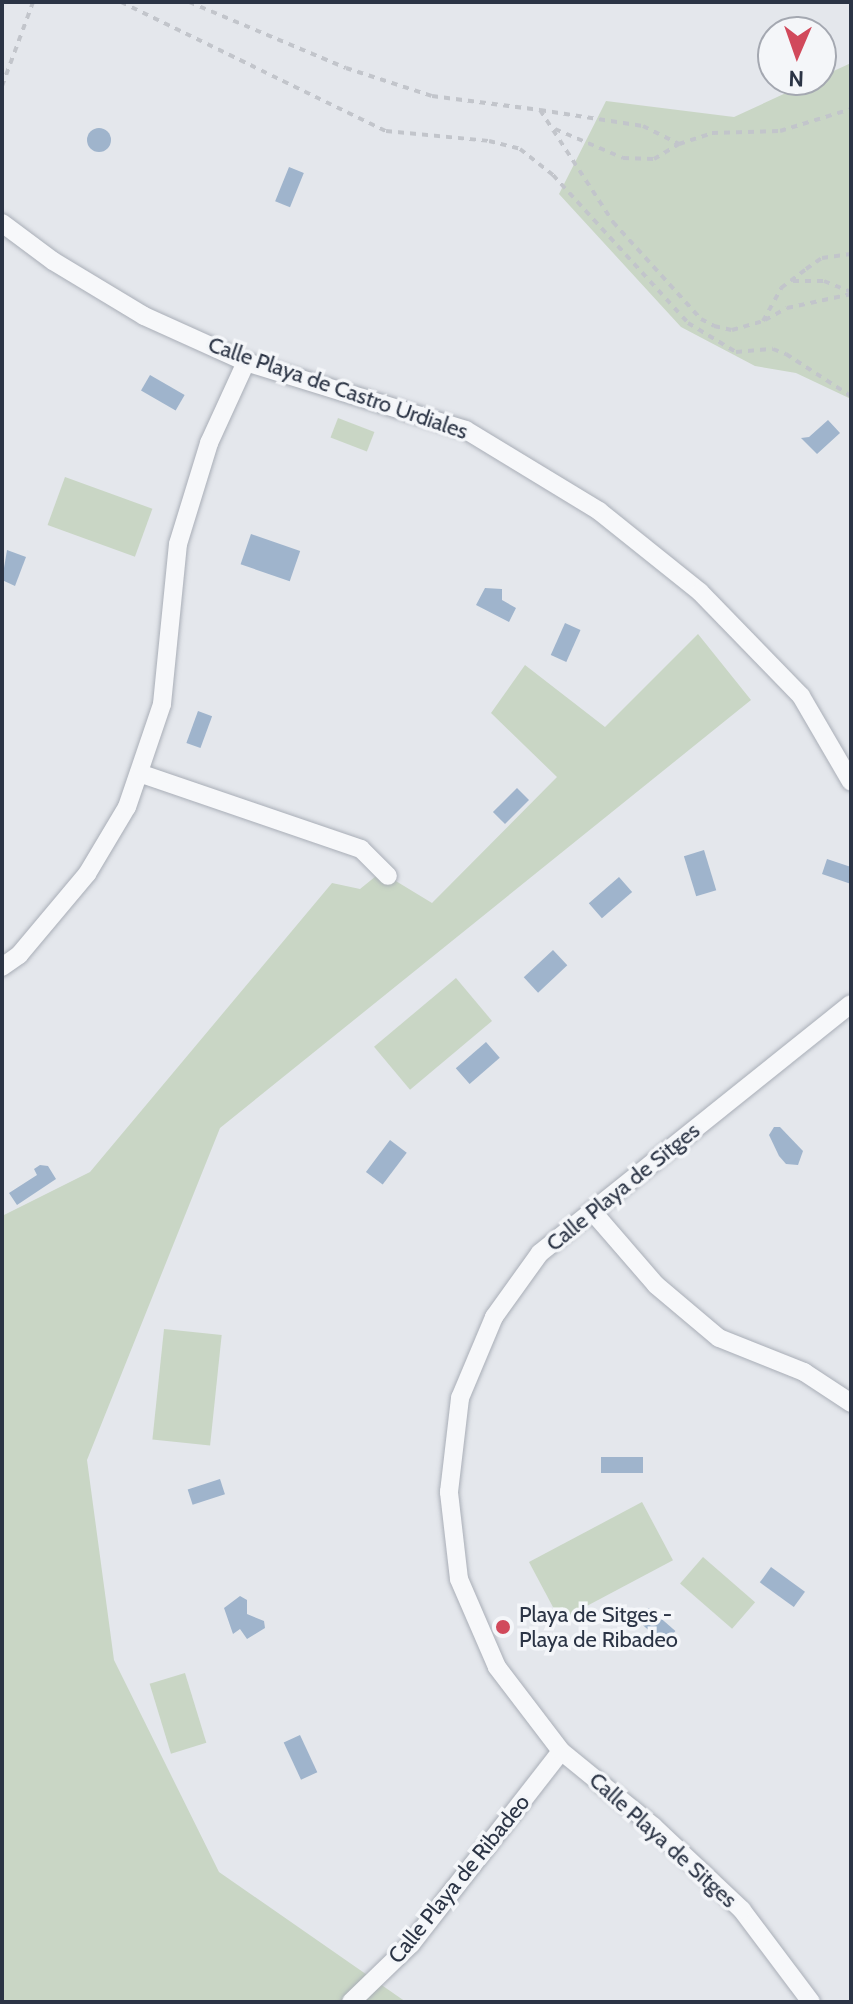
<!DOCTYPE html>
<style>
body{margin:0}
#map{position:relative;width:853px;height:2004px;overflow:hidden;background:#e4e7ec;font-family:Cabin,sans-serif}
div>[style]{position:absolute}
.green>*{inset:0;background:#c9d6c5;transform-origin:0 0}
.water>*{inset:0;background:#9fb4cc;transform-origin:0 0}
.round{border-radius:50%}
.path>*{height:4px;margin-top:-2px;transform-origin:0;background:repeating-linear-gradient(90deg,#c2c5cb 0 6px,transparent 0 12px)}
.roads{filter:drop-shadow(0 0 2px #a9aeb7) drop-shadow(0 0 2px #a9aeb7)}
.minor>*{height:18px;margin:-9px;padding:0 9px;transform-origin:9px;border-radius:9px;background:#f7f8fa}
.dots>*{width:22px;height:22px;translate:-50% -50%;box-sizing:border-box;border:4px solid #f4f6f9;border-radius:50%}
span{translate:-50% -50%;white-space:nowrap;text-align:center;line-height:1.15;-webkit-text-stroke:7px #f4f6f9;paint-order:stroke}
.street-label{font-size:22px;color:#2b3445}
.poi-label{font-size:22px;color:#2b3445}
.left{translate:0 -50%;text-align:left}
.frame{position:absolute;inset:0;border:4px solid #2b3445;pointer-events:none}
.north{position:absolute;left:757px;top:16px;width:80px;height:80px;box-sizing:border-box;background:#f4f6f9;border:2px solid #a4a8b1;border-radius:50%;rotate:182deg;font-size:22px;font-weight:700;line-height:32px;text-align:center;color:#2b3445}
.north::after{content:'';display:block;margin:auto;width:28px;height:36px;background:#d1495b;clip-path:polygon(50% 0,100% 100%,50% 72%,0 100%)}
</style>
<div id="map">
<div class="green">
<div style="clip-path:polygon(851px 63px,851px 399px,796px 373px,755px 366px,681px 327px,559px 194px,606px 101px,734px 117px)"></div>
<div style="left:338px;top:418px;width:39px;height:21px;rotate:21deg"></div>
<div style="left:65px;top:477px;width:93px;height:51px;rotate:20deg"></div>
<div style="clip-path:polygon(698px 634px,751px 700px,220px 1128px,87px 1460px,114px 1660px,219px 1872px,406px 2002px,2px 2002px,2px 1216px,90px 1172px,332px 883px,360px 889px,381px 872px,432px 903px,557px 777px,491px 713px,525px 665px,605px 727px)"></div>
<div style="left:456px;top:978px;width:56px;height:107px;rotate:50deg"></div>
<div style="left:164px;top:1329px;width:58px;height:111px;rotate:6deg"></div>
<div style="left:642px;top:1502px;width:66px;height:128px;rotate:62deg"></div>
<div style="left:703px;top:1557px;width:69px;height:35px;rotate:41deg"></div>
<div style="left:185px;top:1673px;width:73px;height:37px;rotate:73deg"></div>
</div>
<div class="water">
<div class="round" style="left:87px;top:128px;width:24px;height:24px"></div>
<div style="left:289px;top:167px;width:16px;height:37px;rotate:22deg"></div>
<div style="left:150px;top:375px;width:40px;height:18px;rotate:30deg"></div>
<div style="clip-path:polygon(828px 420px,840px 433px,817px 454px,801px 438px,809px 437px)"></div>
<div style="left:251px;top:534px;width:52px;height:32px;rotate:19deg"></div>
<div style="clip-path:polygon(7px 550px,26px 557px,15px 586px,2px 580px)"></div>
<div style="clip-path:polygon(485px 588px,502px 589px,502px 600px,516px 608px,509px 622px,476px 605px)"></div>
<div style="left:565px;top:623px;width:17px;height:35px;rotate:24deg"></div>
<div style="left:198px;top:711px;width:15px;height:34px;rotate:20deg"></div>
<div style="left:517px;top:788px;width:17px;height:34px;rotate:45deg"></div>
<div style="left:704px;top:850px;width:42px;height:21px;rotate:73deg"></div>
<div style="clip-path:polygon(827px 859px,851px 867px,851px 884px,822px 874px)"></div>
<div style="left:619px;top:877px;width:20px;height:40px;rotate:49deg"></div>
<div style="left:553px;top:950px;width:21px;height:40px;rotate:47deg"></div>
<div style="left:486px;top:1042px;width:21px;height:40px;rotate:49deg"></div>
<div style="clip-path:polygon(774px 1127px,780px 1127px,803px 1151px,798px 1165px,786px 1164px,779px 1156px,769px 1135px)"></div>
<div style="left:390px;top:1140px;width:21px;height:40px;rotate:37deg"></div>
<div style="clip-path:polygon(40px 1165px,48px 1166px,56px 1179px,17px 1205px,9px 1193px,37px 1175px,34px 1169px)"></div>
<div style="left:601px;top:1457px;width:42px;height:16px"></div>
<div style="left:220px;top:1479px;width:16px;height:34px;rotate:72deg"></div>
<div style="left:771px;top:1567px;width:42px;height:19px;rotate:36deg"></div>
<div style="clip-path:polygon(240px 1596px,247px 1600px,247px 1614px,264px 1621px,265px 1628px,247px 1639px,240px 1629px,233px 1634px,224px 1608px)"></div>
<div style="left:649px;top:1608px;width:35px;height:17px;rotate:41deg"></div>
<div style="left:300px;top:1735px;width:41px;height:18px;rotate:65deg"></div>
</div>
<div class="path">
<div style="left:121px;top:2px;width:295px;rotate:26deg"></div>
<div style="left:386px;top:131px;width:103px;rotate:5.5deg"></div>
<div style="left:489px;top:141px;width:32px;rotate:14deg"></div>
<div style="left:520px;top:149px;width:42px;rotate:38.2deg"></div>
<div style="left:553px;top:175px;width:200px;rotate:47.6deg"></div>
<div style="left:688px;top:323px;width:56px;rotate:31.1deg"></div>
<div style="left:736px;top:352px;width:37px;rotate:-5deg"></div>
<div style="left:773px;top:349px;width:14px;rotate:21deg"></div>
<div style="left:786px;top:354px;width:77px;rotate:32.9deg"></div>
<div style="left:189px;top:2px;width:170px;rotate:22.8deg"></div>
<div style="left:346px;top:68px;width:90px;rotate:18deg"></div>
<div style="left:432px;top:96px;width:109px;rotate:7.4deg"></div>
<div style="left:540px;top:110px;width:134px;rotate:56.9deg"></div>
<div style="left:613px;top:222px;width:131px;rotate:47.8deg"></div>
<div style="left:701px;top:319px;width:15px;rotate:28deg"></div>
<div style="left:714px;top:326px;width:18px;rotate:13deg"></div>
<div style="left:732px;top:330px;width:32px;rotate:-16deg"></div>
<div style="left:763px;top:321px;width:38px;rotate:-61deg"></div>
<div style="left:781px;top:288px;width:31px;rotate:-37deg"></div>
<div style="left:806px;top:269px;width:19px;rotate:-35deg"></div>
<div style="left:822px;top:258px;width:29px;rotate:-8deg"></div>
<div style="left:2px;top:86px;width:90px;rotate:-69.7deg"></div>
<div style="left:540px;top:110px;width:104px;rotate:8.8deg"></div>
<div style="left:643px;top:126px;width:40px;rotate:26.6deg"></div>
<div style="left:679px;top:144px;width:35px;rotate:-18deg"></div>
<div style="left:712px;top:133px;width:68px;rotate:-1.7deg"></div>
<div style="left:780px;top:131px;width:74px;rotate:-17.2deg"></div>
<div style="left:555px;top:129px;width:74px;rotate:23.1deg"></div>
<div style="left:623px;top:158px;width:31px;rotate:2deg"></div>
<div style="left:654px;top:159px;width:29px;rotate:-31deg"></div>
<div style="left:793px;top:281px;width:31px"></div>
<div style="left:824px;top:281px;width:29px;rotate:22deg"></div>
<div style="left:765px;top:320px;width:25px;rotate:-29deg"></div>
<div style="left:787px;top:308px;width:66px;rotate:-12.3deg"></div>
</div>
<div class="roads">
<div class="minor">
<div style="left:2px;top:223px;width:64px;rotate:36.7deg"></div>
<div style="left:53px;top:261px;width:106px;rotate:31.1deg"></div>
<div style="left:144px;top:316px;width:112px;rotate:24.3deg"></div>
<div style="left:246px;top:362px;width:230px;rotate:17.2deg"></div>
<div style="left:466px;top:430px;width:156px;rotate:31.3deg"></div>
<div style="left:599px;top:511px;width:129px;rotate:38.7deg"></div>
<div style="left:700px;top:592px;width:145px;rotate:45.8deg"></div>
<div style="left:801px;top:696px;width:99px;rotate:59.8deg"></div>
<div style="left:139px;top:773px;width:235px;rotate:18.9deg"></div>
<div style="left:361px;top:849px;width:38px;rotate:45deg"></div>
<div style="left:2px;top:967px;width:21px;rotate:-35deg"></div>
<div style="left:19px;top:955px;width:106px;rotate:-50deg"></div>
<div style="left:87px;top:874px;width:78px;rotate:-59.2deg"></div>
<div style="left:127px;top:807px;width:109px;rotate:-71.2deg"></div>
<div style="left:162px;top:704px;width:161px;rotate:-84.3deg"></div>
<div style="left:178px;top:544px;width:106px;rotate:-72.9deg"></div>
<div style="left:209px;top:443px;width:89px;rotate:-65.4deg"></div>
<div style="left:592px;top:1211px;width:98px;rotate:49.1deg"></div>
<div style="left:656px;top:1285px;width:82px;rotate:40.1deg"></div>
<div style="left:719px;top:1338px;width:92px;rotate:21.8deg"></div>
<div style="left:804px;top:1372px;width:56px;rotate:33.4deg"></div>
<div style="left:351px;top:2002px;width:83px;rotate:-44deg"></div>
<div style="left:411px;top:1944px;width:244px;rotate:-52.1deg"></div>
<div style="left:811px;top:2002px;width:115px;rotate:-126.9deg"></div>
<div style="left:742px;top:1910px;width:122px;rotate:-136.7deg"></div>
<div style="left:653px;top:1826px;width:119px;rotate:-140.8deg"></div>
<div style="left:561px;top:1751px;width:106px;rotate:-127.3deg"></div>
<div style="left:497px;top:1667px;width:96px;rotate:-113.4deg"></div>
<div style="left:459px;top:1579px;width:88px;rotate:-96.6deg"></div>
<div style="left:449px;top:1492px;width:95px;rotate:-83.3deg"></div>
<div style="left:460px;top:1398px;width:88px;rotate:-67.2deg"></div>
<div style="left:494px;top:1317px;width:79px;rotate:-54.3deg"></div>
<div style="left:540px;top:1253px;width:398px;rotate:-38.7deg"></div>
</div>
</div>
<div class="dots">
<div style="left:503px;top:1627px;background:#d1495b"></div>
</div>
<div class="street-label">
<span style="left:338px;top:388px;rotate:19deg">Calle Playa de Castro Urdiales</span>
<span style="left:623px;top:1187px;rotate:-39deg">Calle Playa de Sitges</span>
<span style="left:663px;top:1840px;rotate:42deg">Calle Playa de Sitges</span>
<span style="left:459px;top:1879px;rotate:-51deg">Calle Playa de Ribadeo</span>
</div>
<div class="poi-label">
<span class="left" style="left:519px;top:1627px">Playa de Sitges -<br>Playa de Ribadeo</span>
</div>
<div class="frame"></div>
<div class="north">N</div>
</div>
